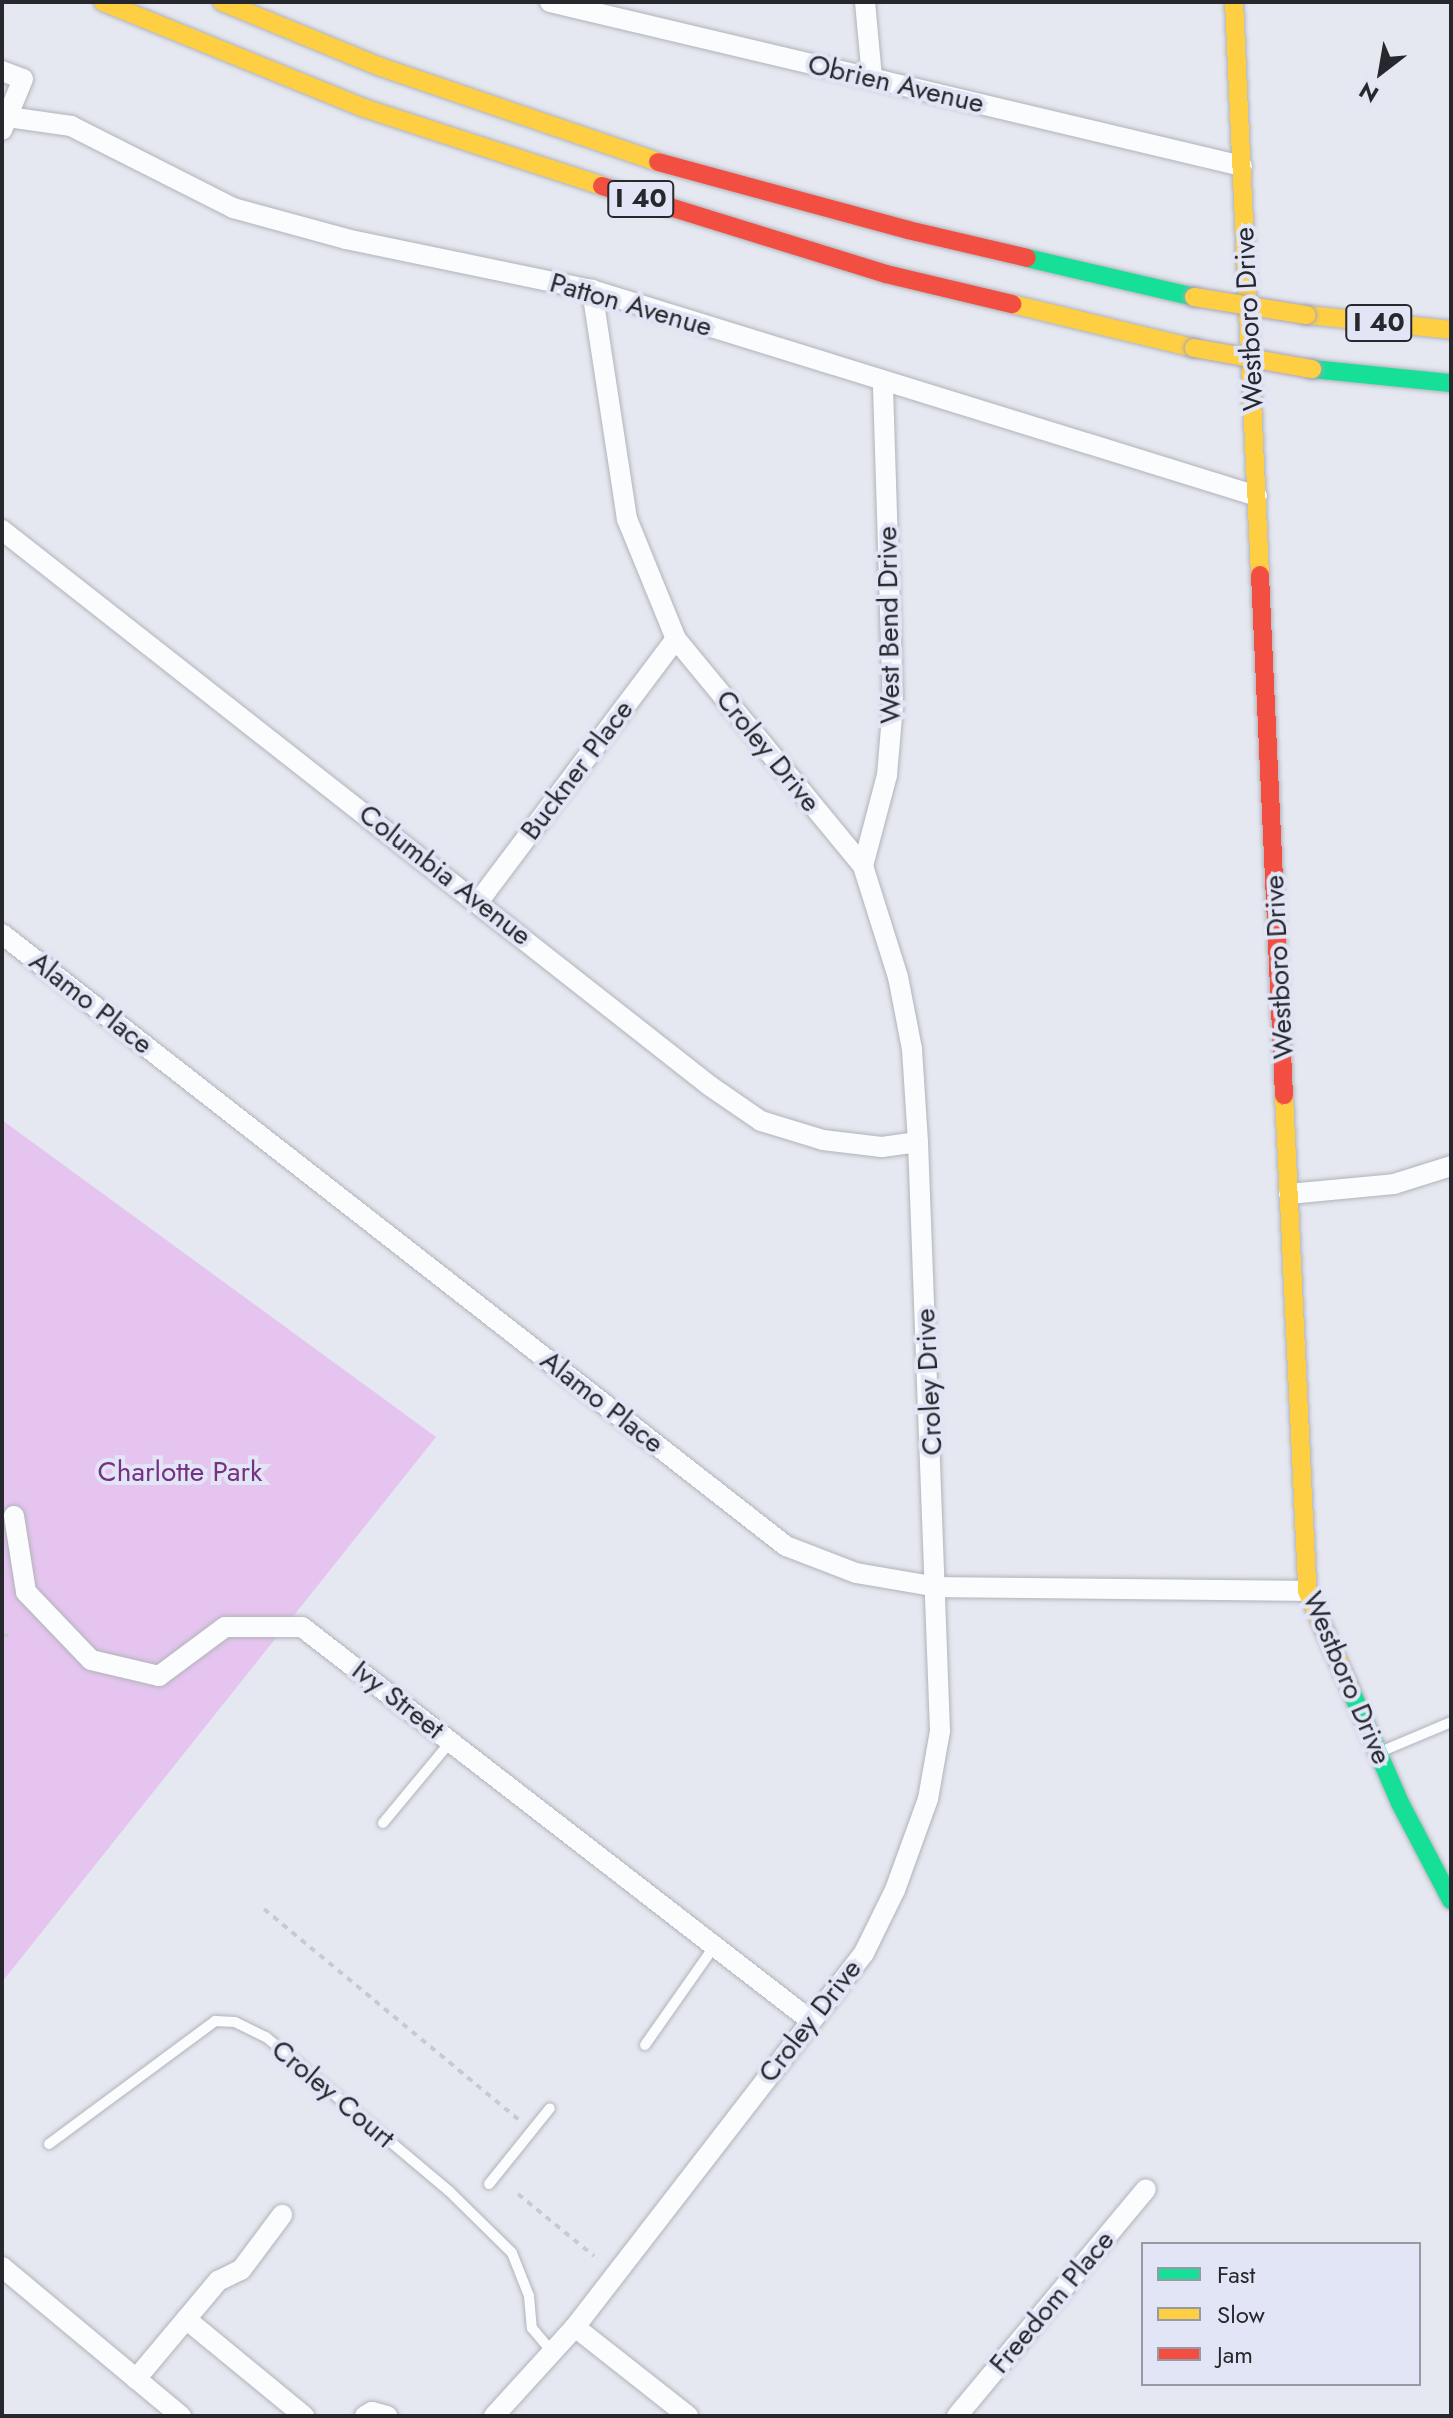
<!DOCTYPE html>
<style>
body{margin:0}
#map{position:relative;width:1453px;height:2418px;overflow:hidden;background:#e6e8f1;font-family:Jost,sans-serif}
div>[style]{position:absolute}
.green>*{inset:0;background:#e5c5ef}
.path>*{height:4px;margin-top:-2px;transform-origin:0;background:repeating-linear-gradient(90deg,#c9cacd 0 6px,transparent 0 12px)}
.roads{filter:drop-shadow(0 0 2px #b1b3b9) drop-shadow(0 0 2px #b1b3b9)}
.lane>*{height:10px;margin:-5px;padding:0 5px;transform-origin:5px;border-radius:5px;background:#fbfcfd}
.street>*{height:20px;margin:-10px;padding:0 10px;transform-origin:10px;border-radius:10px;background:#fbfcfd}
.fast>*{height:18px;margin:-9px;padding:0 9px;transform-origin:9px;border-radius:9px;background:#16e098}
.slow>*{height:18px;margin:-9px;padding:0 9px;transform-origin:9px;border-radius:9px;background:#ffcf43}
.jam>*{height:18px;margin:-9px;padding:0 9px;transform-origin:9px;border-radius:9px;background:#f24e42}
.bridges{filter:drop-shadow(0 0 2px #a9a6b6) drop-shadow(0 0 2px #a9a6b6)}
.slow-bridge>*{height:18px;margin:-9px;padding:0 9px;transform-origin:9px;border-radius:9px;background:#ffcf43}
span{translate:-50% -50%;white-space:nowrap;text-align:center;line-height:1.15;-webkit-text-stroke:8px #e2e5f5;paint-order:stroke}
.shield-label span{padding:2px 6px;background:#e2e5f5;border:2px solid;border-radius:6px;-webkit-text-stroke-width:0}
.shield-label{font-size:26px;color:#27282d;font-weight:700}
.street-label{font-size:28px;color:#27282d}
.park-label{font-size:28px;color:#773183}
.frame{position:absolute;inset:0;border:4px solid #27282d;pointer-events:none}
.legend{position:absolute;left:1141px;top:2242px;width:280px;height:144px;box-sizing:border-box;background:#e2e5f5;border:2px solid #9799a5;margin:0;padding:10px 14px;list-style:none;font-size:24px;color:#27282d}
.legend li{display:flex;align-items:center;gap:16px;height:40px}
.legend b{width:40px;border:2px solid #9799a5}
.north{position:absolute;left:1341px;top:32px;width:80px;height:80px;-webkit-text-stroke:6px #e2e5f5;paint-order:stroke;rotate:211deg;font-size:22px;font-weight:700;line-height:32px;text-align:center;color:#27282d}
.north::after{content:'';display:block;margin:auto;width:28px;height:36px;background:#27282d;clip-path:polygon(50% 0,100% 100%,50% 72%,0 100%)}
</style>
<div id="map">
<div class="green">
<div style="clip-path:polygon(2px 1120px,436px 1437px,2px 1982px)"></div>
</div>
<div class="path">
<div style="left:2px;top:1636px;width:7px;rotate:-8deg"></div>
<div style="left:264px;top:1909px;width:332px;rotate:39.6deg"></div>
<div style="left:518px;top:2194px;width:98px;rotate:39.2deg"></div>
</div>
<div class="roads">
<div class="lane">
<div style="left:1380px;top:1752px;width:77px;rotate:-22.9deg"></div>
<div style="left:383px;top:1823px;width:107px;rotate:-50.3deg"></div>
<div style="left:645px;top:2045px;width:120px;rotate:-54.9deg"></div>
<div style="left:49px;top:2144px;width:207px;rotate:-36.5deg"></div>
<div style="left:215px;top:2021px;width:20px;rotate:3deg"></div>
<div style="left:235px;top:2022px;width:34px;rotate:26deg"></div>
<div style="left:266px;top:2037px;width:239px;rotate:40.1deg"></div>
<div style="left:449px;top:2191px;width:88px;rotate:44.5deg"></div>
<div style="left:512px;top:2253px;width:46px;rotate:68.4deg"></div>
<div style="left:529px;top:2296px;width:32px;rotate:85deg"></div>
<div style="left:532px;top:2328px;width:31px;rotate:50deg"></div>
<div style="left:489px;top:2184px;width:97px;rotate:-51.2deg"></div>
</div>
<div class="street">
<div style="left:550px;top:2px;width:711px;rotate:13.33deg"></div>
<div style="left:865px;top:2px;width:76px;rotate:84.7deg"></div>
<div style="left:2px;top:71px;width:22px;rotate:21deg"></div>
<div style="left:23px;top:79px;width:55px;rotate:112.4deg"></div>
<div style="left:8px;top:117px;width:64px;rotate:8.1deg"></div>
<div style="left:71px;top:126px;width:182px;rotate:26.8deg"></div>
<div style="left:233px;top:208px;width:117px;rotate:15.3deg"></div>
<div style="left:346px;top:239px;width:251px;rotate:11.7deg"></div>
<div style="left:592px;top:290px;width:696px;rotate:17.21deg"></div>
<div style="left:2px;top:530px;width:900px;rotate:38.14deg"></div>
<div style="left:710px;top:1086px;width:62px;rotate:34.5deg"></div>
<div style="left:761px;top:1121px;width:65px;rotate:17deg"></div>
<div style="left:823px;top:1140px;width:59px;rotate:6.8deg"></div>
<div style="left:882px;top:1147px;width:36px;rotate:-8deg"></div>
<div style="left:863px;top:866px;width:94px;rotate:-75.2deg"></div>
<div style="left:887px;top:775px;width:70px;rotate:-85.1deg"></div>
<div style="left:893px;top:705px;width:325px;rotate:-91.8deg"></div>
<div style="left:479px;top:901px;width:328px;rotate:-53.1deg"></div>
<div style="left:2px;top:934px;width:995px;rotate:37.98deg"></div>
<div style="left:786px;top:1546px;width:75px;rotate:21.1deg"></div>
<div style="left:856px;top:1573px;width:83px;rotate:9.7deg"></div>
<div style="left:938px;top:1587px;width:369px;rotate:0.6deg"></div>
<div style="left:1289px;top:1194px;width:105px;rotate:-5.4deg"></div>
<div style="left:1394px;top:1184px;width:60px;rotate:-17.5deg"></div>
<div style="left:14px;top:1516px;width:77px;rotate:81deg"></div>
<div style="left:26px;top:1592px;width:94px;rotate:46.3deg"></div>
<div style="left:91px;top:1660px;width:70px;rotate:13.2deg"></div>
<div style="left:159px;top:1676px;width:82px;rotate:-36.6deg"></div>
<div style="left:225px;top:1627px;width:77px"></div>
<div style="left:302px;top:1627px;width:642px;rotate:37.73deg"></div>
<div style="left:2px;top:2267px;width:233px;rotate:39.8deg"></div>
<div style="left:186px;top:2319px;width:153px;rotate:39.4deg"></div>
<div style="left:575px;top:2327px;width:144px;rotate:38.2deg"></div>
<div style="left:136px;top:2379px;width:128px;rotate:-50.1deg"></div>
<div style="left:218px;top:2281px;width:25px;rotate:-26deg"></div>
<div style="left:241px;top:2270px;width:69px;rotate:-53.3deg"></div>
<div style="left:365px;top:2416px;width:8px;rotate:-30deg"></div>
<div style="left:372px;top:2412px;width:16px;rotate:15deg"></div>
<div style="left:494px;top:2416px;width:120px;rotate:-47.7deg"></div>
<div style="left:575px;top:2327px;width:473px;rotate:-52.3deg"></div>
<div style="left:864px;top:1953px;width:70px;rotate:-63.8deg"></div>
<div style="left:895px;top:1890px;width:97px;rotate:-70.1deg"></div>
<div style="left:928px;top:1799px;width:69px;rotate:-80deg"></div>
<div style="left:940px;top:1731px;width:589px;rotate:-92.14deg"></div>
<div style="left:918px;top:1142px;width:93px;rotate:-93.7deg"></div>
<div style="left:912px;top:1049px;width:73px;rotate:-101deg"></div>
<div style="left:898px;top:977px;width:116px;rotate:-107.5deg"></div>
<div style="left:863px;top:866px;width:294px;rotate:-129.5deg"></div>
<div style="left:676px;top:639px;width:130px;rotate:-112.2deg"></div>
<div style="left:627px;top:519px;width:232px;rotate:-98.7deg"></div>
<div style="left:957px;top:2416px;width:295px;rotate:-50.2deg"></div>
</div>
<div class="fast">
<div style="left:1027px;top:258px;width:171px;rotate:13.1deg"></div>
<div style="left:1312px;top:369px;width:140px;rotate:5.8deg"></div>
<div style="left:1349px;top:1686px;width:128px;rotate:66.4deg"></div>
<div style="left:1400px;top:1803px;width:110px;rotate:62.3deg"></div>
</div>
<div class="slow">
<div style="left:103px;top:2px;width:282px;rotate:22.1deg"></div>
<div style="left:364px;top:108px;width:250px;rotate:18.1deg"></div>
<div style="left:222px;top:2px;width:169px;rotate:22.3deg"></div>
<div style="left:378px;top:66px;width:296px;rotate:18.9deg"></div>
<div style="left:1234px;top:2px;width:574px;rotate:87.4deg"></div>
<div style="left:1012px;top:304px;width:187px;rotate:13.6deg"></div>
<div style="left:1307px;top:315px;width:145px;rotate:5.9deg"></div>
<div style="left:1284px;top:1095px;width:497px;rotate:87.3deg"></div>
<div style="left:1307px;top:1591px;width:104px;rotate:66.1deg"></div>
</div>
<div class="jam">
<div style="left:658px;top:162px;width:259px;rotate:15.2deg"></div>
<div style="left:908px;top:230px;width:122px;rotate:13.2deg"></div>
<div style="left:602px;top:186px;width:297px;rotate:17.2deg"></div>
<div style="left:886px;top:274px;width:130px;rotate:13.4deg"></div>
<div style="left:1260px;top:575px;width:521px;rotate:87.36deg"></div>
</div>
</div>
<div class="bridges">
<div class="slow-bridge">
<div style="left:1194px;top:297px;width:114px;rotate:9.1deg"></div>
<div style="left:1194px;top:348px;width:120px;rotate:10.1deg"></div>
</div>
</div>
<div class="shield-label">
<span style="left:641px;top:199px">I 40</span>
<span style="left:1379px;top:323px">I 40</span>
</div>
<div class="street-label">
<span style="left:896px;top:84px;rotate:13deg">Obrien Avenue</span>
<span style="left:631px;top:305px;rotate:16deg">Patton Avenue</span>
<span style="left:1249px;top:319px;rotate:-93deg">Westboro Drive</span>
<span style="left:889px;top:625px;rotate:-91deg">West Bend Drive</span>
<span style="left:768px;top:751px;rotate:51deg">Croley Drive</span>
<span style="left:577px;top:770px;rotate:-53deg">Buckner Place</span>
<span style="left:445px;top:875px;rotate:38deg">Columbia Avenue</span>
<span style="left:1279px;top:967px;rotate:-93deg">Westboro Drive</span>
<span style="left:91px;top:1003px;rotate:38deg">Alamo Place</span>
<span style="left:929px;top:1382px;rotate:-93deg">Croley Drive</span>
<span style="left:602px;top:1402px;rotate:38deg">Alamo Place</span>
<span style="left:1347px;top:1678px;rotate:67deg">Westboro Drive</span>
<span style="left:398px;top:1700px;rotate:38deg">Ivy Street</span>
<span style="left:810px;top:2021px;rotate:-52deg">Croley Drive</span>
<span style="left:333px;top:2094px;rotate:40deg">Croley Court</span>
<span style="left:1052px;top:2302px;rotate:-50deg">Freedom Place</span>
</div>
<div class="park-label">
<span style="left:180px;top:1472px">Charlotte Park</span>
</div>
<div class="frame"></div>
<ul class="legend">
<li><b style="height:10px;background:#16e098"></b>Fast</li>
<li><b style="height:10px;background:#ffcf43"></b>Slow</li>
<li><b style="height:10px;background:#f24e42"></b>Jam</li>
</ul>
<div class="north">N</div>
</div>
